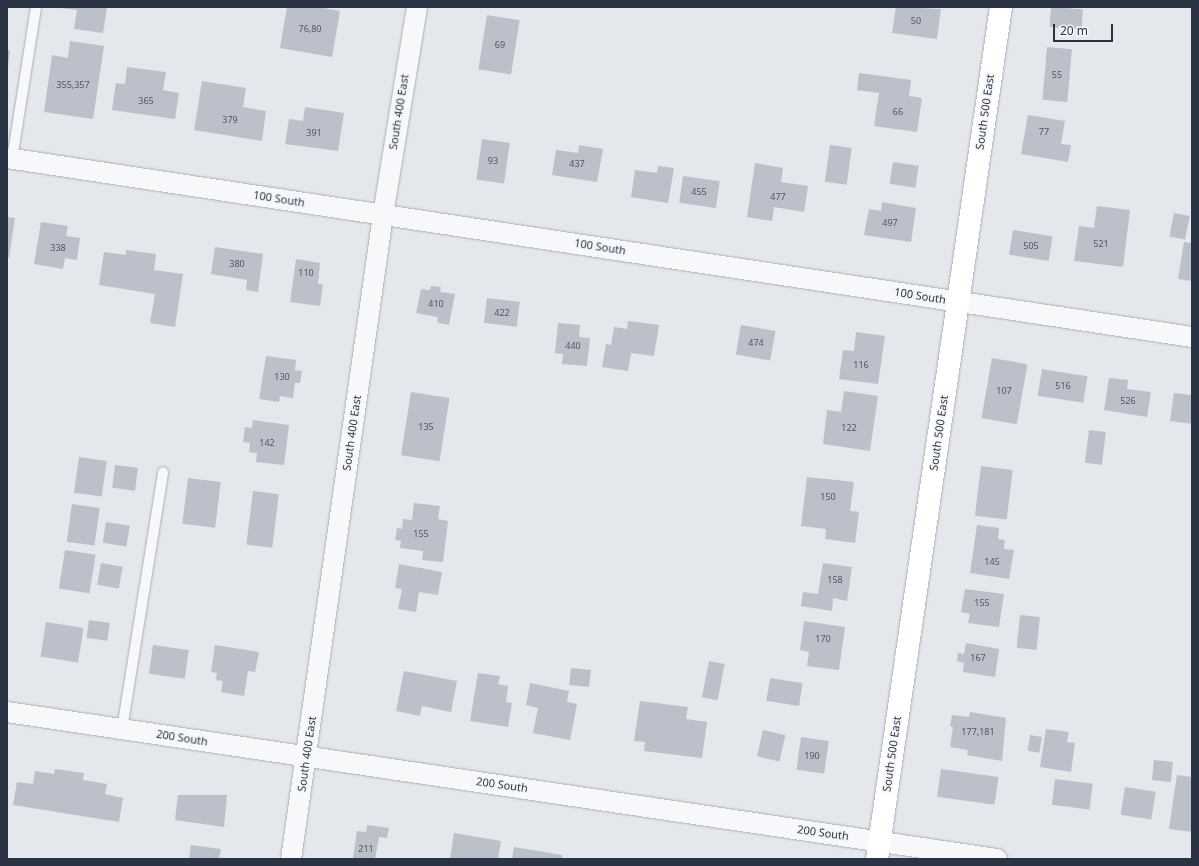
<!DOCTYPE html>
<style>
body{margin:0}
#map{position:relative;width:1199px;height:866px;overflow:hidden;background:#e4e7ec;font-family:"Noto Sans",sans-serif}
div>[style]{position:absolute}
.building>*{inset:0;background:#bbc0ca;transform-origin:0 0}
.roads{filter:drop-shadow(0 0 1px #a9aeb7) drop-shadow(0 0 1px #a9aeb7)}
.lane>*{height:10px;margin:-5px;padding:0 5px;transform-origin:5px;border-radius:5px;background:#f7f8fa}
.street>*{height:20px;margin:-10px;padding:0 10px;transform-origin:10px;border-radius:10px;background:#f7f8fa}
.secondary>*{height:22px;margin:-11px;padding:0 11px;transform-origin:11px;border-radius:11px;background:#fff}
span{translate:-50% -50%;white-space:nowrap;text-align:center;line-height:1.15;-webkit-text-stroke:4px #f4f6f9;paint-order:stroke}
.number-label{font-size:9px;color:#4f5766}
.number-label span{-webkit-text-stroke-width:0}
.street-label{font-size:11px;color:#2b3445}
.frame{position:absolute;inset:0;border:8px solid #2b3445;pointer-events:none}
.scale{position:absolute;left:1053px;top:24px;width:60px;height:18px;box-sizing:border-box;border:2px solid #2b3445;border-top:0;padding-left:5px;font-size:12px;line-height:14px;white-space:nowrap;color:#2b3445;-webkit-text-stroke:3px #f4f6f9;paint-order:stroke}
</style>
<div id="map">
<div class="building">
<div style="clip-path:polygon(107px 7px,103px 33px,74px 29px,77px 10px,61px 8px)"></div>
<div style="clip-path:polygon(287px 7px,318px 7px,340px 11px,332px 57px,280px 48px)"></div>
<div style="clip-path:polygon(896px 7px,941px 9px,937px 39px,892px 33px)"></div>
<div style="left:1051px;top:7px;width:32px;height:20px;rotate:4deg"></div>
<div style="left:487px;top:15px;width:33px;height:55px;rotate:9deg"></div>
<div style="clip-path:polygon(70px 41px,104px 46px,93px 119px,44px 112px,52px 55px,68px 58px)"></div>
<div style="left:1047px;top:47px;width:25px;height:53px;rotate:5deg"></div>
<div style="clip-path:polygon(7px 50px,10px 50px,8px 67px,7px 67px)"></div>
<div style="clip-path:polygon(127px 67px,166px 72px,163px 90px,179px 93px,175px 119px,112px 110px,116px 83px,125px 84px)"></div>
<div style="clip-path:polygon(859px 73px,911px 80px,909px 96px,922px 98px,917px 132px,874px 126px,879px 93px,857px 90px)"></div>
<div style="clip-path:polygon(202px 81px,246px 88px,243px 107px,266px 111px,262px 141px,194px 130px)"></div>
<div style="clip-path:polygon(305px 107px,344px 113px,338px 151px,285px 144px,289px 119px,303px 121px)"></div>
<div style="clip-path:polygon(1028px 115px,1065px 121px,1061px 144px,1071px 145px,1068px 162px,1021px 154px)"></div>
<div style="left:482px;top:139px;width:28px;height:41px;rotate:8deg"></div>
<div style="clip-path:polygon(579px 145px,603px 149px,597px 182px,552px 175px,556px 150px,578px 153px)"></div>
<div style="left:830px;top:145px;width:22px;height:37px;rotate:8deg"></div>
<div style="left:893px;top:162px;width:26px;height:22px;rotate:9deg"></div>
<div style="clip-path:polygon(755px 163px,783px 168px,781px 182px,808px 186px,804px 212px,774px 207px,772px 221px,747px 217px)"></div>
<div style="clip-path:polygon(658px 166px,674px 168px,668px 203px,631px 197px,635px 170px,657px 173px)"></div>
<div style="left:683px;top:176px;width:37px;height:27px;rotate:8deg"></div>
<div style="clip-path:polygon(882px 202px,916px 208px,911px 242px,864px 235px,869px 209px,881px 211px)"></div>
<div style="clip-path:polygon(1097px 206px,1130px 210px,1123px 267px,1074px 261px,1079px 226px,1094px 228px)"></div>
<div style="left:1174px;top:213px;width:16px;height:24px;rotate:11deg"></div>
<div style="clip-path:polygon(7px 217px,15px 218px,9px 258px,7px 257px)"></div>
<div style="clip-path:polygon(41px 222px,68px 226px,66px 236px,80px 238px,77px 260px,65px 258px,63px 269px,34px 264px)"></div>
<div style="left:1013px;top:230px;width:40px;height:25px;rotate:9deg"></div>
<div style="clip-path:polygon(1184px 242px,1192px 243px,1192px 281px,1178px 279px)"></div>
<div style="clip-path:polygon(215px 247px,263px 254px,258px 292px,246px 290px,247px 280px,211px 274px)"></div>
<div style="clip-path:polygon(126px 250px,156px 254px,154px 270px,183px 274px,175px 327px,150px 323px,155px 294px,99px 285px,104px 252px,126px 255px)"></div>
<div style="clip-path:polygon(296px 259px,320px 263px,318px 284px,323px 284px,320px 306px,290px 302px)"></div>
<div style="clip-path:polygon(431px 286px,441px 287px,440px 292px,455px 294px,449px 325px,438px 323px,437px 317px,416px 313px,421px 289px,430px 290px)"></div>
<div style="left:487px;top:298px;width:33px;height:25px;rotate:7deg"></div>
<div style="clip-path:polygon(628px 321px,659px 325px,654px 356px,631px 353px,628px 371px,602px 367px,606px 344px,611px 345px,614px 327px,627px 329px)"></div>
<div style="clip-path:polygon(558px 323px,580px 325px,579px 337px,590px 338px,587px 366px,562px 364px,563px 354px,555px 353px)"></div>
<div style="left:741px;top:325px;width:35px;height:30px;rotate:10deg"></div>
<div style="clip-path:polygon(856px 332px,885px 336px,878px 384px,839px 379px,843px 350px,854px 351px)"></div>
<div style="clip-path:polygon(266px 356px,296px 360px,295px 370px,302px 371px,300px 383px,295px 383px,293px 398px,280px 396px,279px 402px,259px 399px)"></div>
<div style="left:992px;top:358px;width:36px;height:61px;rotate:10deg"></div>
<div style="left:1042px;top:369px;width:46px;height:27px;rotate:9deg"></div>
<div style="clip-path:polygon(1109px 378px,1128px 380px,1127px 389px,1151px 392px,1147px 417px,1104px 410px)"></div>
<div style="clip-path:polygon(844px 391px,878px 396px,870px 451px,823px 444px,827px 410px,841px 412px)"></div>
<div style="left:411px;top:392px;width:39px;height:64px;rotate:9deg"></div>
<div style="clip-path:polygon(1174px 393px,1192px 395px,1192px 424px,1170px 421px)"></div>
<div style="clip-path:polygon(253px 420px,289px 425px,284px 465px,256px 462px,257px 453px,249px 452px,250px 443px,243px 442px,245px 427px,252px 428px)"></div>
<div style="left:1089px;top:430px;width:17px;height:33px;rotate:7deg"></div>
<div style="left:79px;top:457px;width:28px;height:36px;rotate:8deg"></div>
<div style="left:115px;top:465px;width:23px;height:23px;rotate:7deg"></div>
<div style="left:981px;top:466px;width:32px;height:50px;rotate:7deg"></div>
<div style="clip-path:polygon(807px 477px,854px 482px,850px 511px,859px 512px,855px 543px,825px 539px,826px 529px,801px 526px)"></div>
<div style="left:188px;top:478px;width:33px;height:46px;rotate:7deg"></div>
<div style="left:253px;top:491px;width:26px;height:54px;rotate:7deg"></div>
<div style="clip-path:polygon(414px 503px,440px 506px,438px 519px,448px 521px,443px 562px,422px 560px,423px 551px,400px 548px,401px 541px,395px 540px,397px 528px,402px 529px,403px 519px,412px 520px)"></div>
<div style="left:72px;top:504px;width:28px;height:38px;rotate:8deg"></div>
<div style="left:106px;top:522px;width:24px;height:21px;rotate:9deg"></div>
<div style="clip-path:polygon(977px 525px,999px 528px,998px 539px,1005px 540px,1004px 549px,1014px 550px,1009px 579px,970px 573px)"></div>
<div style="left:65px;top:550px;width:31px;height:39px;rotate:9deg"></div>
<div style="left:101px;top:563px;width:22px;height:22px;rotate:10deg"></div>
<div style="clip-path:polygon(823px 563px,852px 567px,847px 601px,833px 598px,832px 611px,801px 606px,803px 592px,818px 594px)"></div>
<div style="clip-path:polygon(399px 564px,442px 572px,438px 595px,419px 592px,416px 612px,398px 609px,402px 589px,395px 588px)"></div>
<div style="clip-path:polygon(965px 589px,1004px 594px,999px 627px,968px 623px,970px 614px,961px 612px)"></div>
<div style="left:1020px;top:615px;width:20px;height:33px;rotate:6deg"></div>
<div style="left:89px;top:620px;width:21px;height:18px;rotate:8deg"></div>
<div style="clip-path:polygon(804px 621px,845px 627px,839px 670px,807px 666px,809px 652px,800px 650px)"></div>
<div style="left:46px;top:622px;width:38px;height:35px;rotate:9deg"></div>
<div style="clip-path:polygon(966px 643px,999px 649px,995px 677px,963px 672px,964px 663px,957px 661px,958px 653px,964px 654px)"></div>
<div style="left:153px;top:645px;width:36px;height:29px;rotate:8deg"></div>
<div style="clip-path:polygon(215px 645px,259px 652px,255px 672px,248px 671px,244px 696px,221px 692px,223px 681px,216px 680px,217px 673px,211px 672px)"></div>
<div style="left:709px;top:661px;width:16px;height:37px;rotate:11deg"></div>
<div style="left:571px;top:668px;width:20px;height:17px;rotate:6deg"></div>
<div style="clip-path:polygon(404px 671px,457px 681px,451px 712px,422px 706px,420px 716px,396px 711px)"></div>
<div style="clip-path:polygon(478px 673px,500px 676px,498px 684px,508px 686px,506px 702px,512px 703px,508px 727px,470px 721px)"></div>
<div style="left:770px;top:678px;width:33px;height:23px;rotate:9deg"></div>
<div style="clip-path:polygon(530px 683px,569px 691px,567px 702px,577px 704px,570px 740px,533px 733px,538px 708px,526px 705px)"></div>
<div style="clip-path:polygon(640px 701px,688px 707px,686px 719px,707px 722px,702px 758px,644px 751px,645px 742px,634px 741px)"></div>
<div style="clip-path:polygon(970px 712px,1006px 718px,1002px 761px,967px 755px,968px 750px,950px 747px,953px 727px,950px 726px,952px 715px,969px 717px)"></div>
<div style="clip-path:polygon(1046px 729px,1069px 732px,1067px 742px,1075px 743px,1071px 772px,1040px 767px)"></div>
<div style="left:763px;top:730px;width:23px;height:27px;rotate:13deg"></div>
<div style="left:1030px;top:735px;width:12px;height:16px;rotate:9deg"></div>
<div style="left:801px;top:737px;width:28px;height:33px;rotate:8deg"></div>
<div style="left:1154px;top:760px;width:19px;height:20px;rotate:6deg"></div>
<div style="clip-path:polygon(55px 769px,84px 773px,83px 780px,107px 784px,105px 794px,123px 798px,119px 822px,13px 805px,17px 782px,33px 784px,35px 771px,54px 774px)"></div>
<div style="left:941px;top:769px;width:58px;height:28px;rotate:8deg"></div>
<div style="clip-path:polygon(1177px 775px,1192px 777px,1192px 832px,1169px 829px)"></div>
<div style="left:1055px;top:779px;width:38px;height:26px;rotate:7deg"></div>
<div style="left:1125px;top:787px;width:31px;height:28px;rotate:9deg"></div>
<div style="clip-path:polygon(178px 795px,227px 795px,224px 827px,175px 820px)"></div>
<div style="clip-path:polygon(367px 825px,389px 828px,387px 838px,379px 837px,375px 859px,353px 859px,357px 831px,366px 832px)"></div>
<div style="clip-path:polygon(454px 833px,501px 841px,498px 859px,450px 859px)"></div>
<div style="clip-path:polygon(191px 845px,221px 849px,219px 859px,189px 859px)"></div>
<div style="clip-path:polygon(514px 847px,562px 855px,562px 859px,512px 859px)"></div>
</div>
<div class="roads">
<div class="lane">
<div style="left:12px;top:159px;width:154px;rotate:-81deg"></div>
<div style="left:122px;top:729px;width:260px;rotate:-80.9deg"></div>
</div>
<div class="street">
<div style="left:7px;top:158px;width:1198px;rotate:8.59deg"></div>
<div style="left:7px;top:712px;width:1001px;rotate:8.45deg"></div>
<div style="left:291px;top:859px;width:651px;rotate:-81.87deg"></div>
<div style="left:383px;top:215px;width:211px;rotate:-80.7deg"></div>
</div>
<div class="secondary">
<div style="left:877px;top:859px;width:861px;rotate:-81.72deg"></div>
</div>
</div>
<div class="number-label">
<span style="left:916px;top:21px">50</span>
<span style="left:310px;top:29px">76,80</span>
<span style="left:500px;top:45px">69</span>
<span style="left:1057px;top:75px">55</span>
<span style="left:73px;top:85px">355,357</span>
<span style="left:146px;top:101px">365</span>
<span style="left:898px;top:112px">66</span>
<span style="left:230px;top:120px">379</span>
<span style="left:1044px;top:132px">77</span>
<span style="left:314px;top:133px">391</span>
<span style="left:493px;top:161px">93</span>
<span style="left:577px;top:164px">437</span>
<span style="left:699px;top:192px">455</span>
<span style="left:778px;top:197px">477</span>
<span style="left:890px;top:223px">497</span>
<span style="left:1101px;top:244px">521</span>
<span style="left:1031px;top:246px">505</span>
<span style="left:58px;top:248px">338</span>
<span style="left:237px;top:264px">380</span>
<span style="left:306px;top:273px">110</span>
<span style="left:436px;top:304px">410</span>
<span style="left:502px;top:313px">422</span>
<span style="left:756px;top:343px">474</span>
<span style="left:573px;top:346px">440</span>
<span style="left:861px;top:365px">116</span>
<span style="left:282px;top:377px">130</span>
<span style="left:1063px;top:386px">516</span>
<span style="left:1004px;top:391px">107</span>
<span style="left:1128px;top:401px">526</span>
<span style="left:426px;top:427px">135</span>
<span style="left:849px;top:428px">122</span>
<span style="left:267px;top:443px">142</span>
<span style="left:828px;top:497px">150</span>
<span style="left:421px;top:534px">155</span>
<span style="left:992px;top:562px">145</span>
<span style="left:835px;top:580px">158</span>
<span style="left:982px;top:603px">155</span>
<span style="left:823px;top:639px">170</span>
<span style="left:978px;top:658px">167</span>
<span style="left:978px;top:732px">177,181</span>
<span style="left:812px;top:756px">190</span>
<span style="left:366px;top:849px">211</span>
</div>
<div class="street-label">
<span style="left:399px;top:112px;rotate:-81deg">South 400 East</span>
<span style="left:985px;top:112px;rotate:-82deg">South 500 East</span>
<span style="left:279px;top:199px;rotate:9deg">100 South</span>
<span style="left:600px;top:247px;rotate:9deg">100 South</span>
<span style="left:920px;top:296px;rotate:9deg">100 South</span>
<span style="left:352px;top:433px;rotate:-82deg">South 400 East</span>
<span style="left:939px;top:433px;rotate:-82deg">South 500 East</span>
<span style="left:182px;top:738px;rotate:9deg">200 South</span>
<span style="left:307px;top:754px;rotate:-82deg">South 400 East</span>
<span style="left:892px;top:754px;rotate:-82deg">South 500 East</span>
<span style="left:502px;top:785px;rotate:8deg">200 South</span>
<span style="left:823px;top:833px;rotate:8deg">200 South</span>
</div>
<div class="frame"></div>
<div class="scale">20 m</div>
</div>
